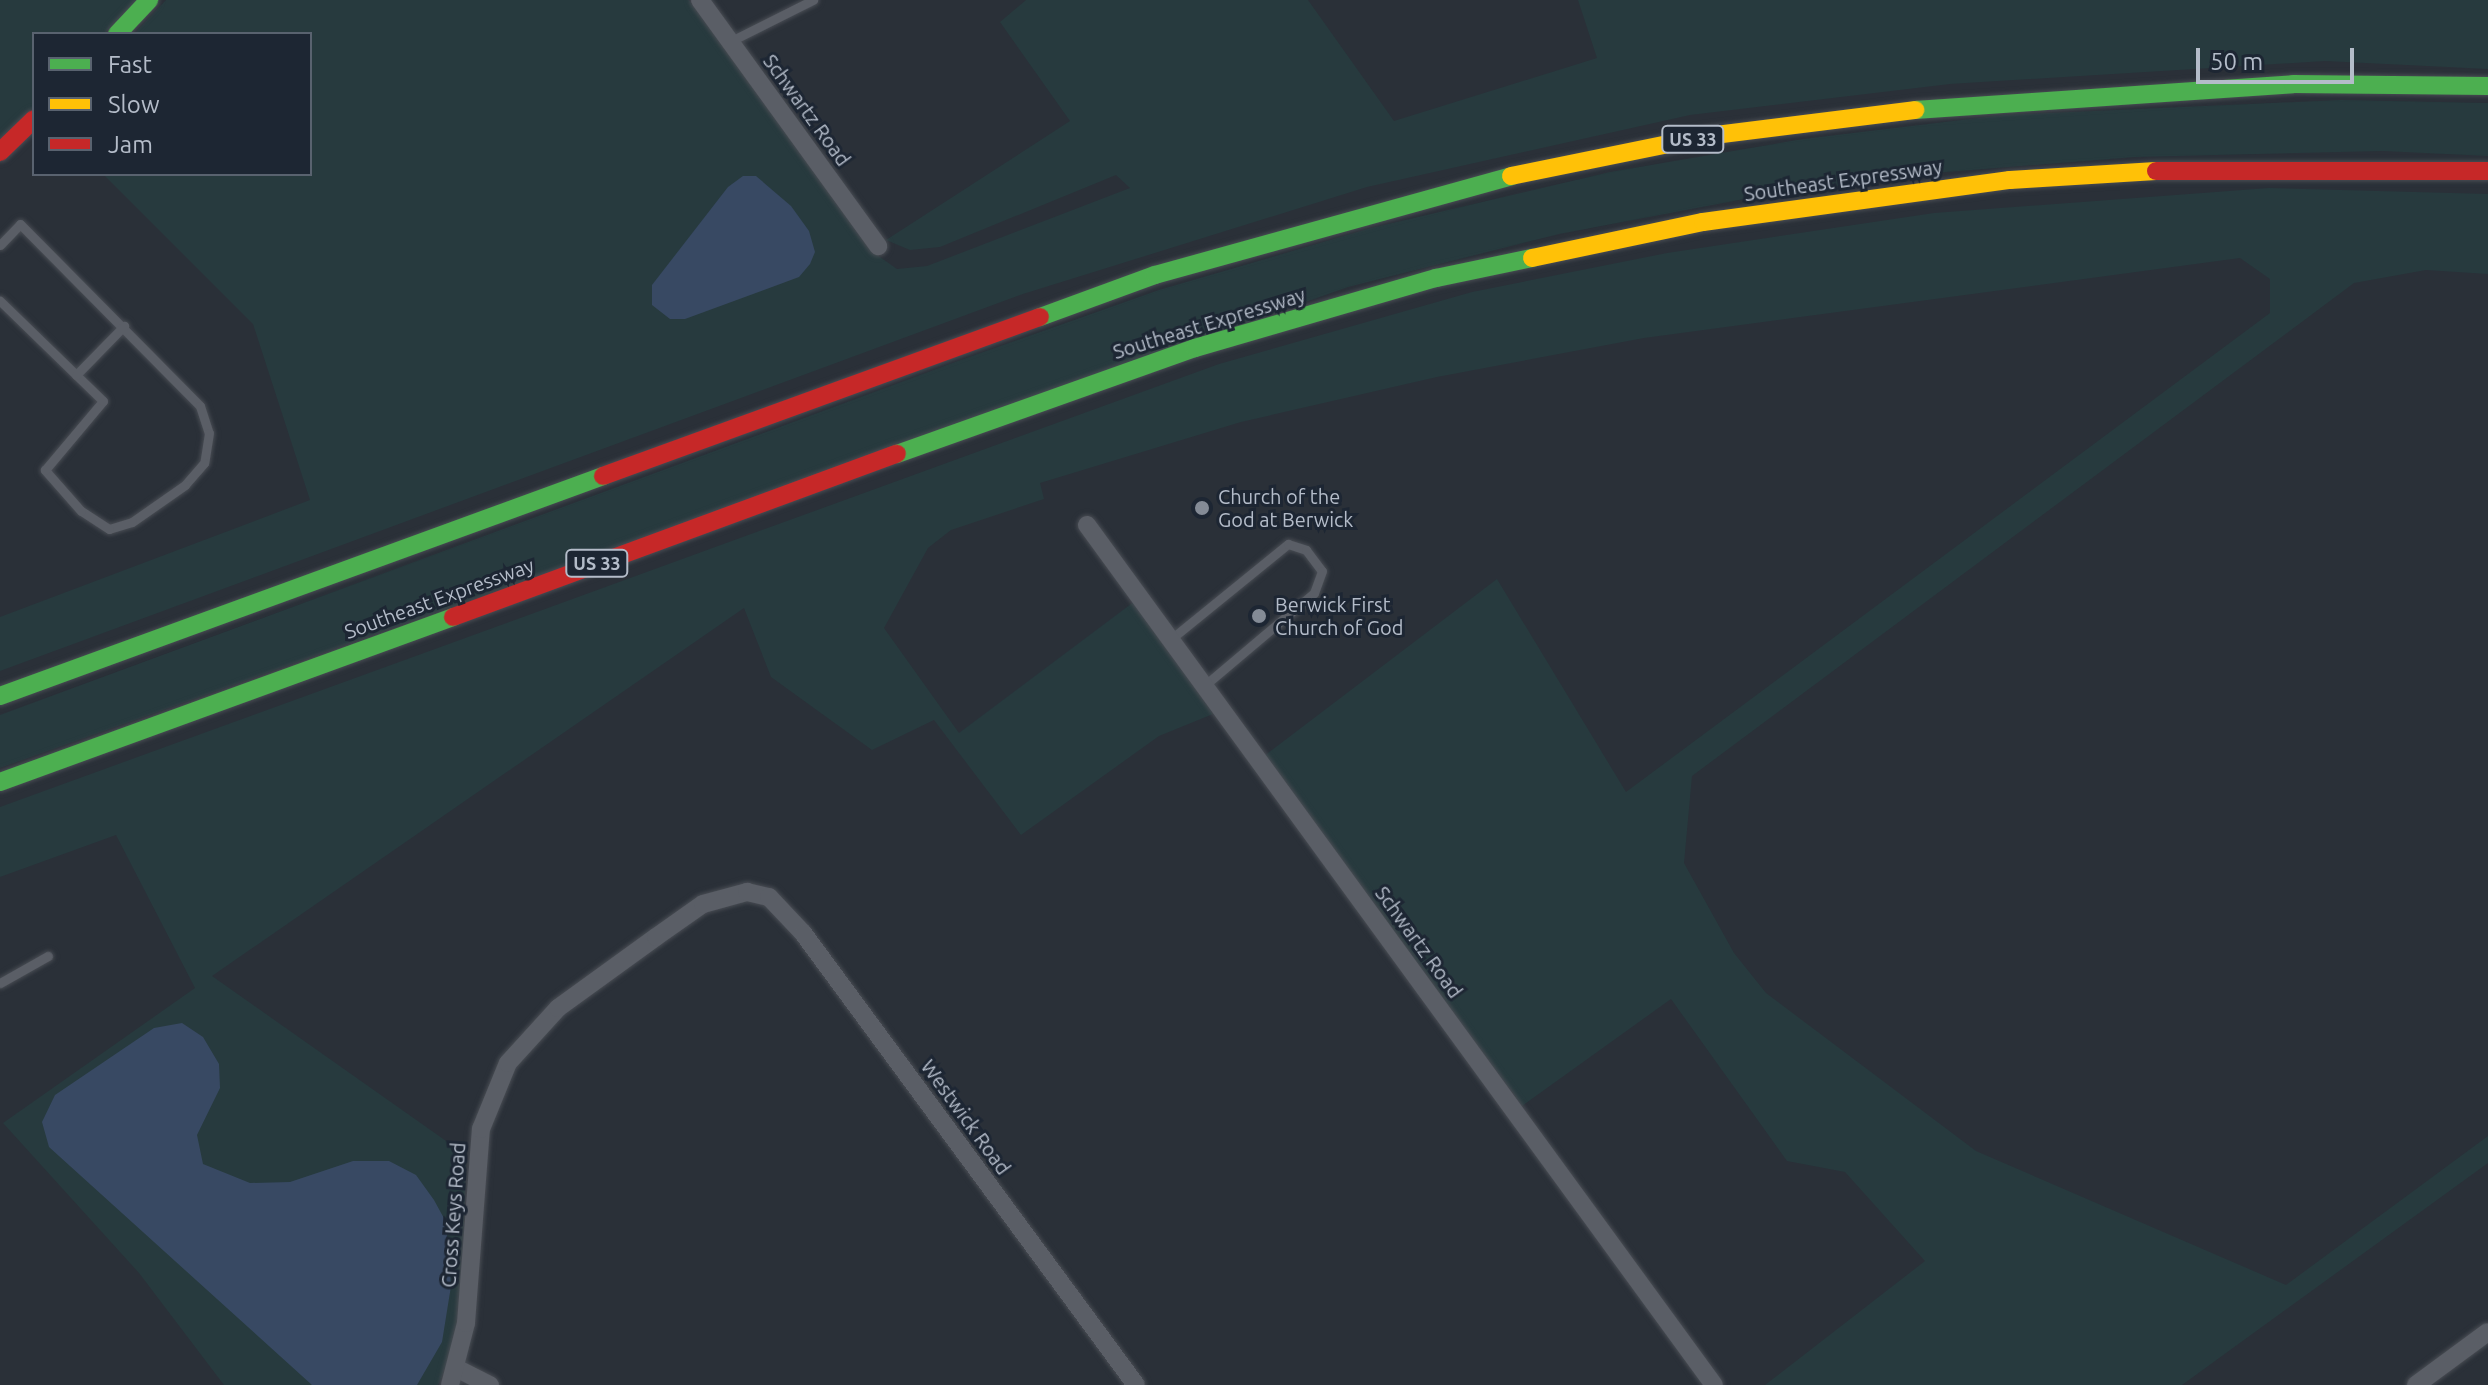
<!DOCTYPE html>
<style>
body{margin:0}
#map{position:relative;width:2488px;height:1385px;overflow:hidden;background:#2a3038;font-family:Ubuntu,sans-serif}
div>[style]{position:absolute}
.green>*{inset:0;background:#273a3e}
.water>*{inset:0;background:#384963}
.roads{filter:drop-shadow(0 0 2px #484c53) drop-shadow(0 0 2px #484c53)}
.lane>*{height:9px;margin:-4.5px;padding:0 4.5px;transform-origin:4.5px;border-radius:4.5px;background:#5a5e66}
.street>*{height:18px;margin:-9px;padding:0 9px;transform-origin:9px;border-radius:9px;background:#5a5e66}
.fast>*{height:18px;margin:-9px;padding:0 9px;transform-origin:9px;border-radius:9px;background:#4caf50}
.slow>*{height:18px;margin:-9px;padding:0 9px;transform-origin:9px;border-radius:9px;background:#ffc107}
.jam>*{height:18px;margin:-9px;padding:0 9px;transform-origin:9px;border-radius:9px;background:#c62828}
.dots>*{width:22px;height:22px;translate:-50% -50%;box-sizing:border-box;border:4px solid #1d2633;border-radius:50%}
span{translate:-50% -50%;white-space:nowrap;text-align:center;line-height:1.15;-webkit-text-stroke:6px #1d2633;paint-order:stroke}
.shield-label span{padding:2px 6px;background:#1d2633;border:2px solid;border-radius:6px;-webkit-text-stroke-width:0}
.shield-label{font-size:18px;color:#b4bcc9;font-weight:700}
.street-label{font-size:20px;color:#b4bcc9}
.poi-label{font-size:20px;color:#b4bcc9}
.left{translate:0 -50%;text-align:left}
.legend{position:absolute;left:32px;top:32px;width:280px;height:144px;box-sizing:border-box;background:#1d2633;border:2px solid #59626f;margin:0;padding:10px 14px;list-style:none;font-size:24px;color:#b4bcc9}
.legend li{display:flex;align-items:center;gap:16px;height:40px}
.legend b{width:40px;border:2px solid #59626f}
.scale{position:absolute;left:2196px;top:48px;width:158px;height:36px;box-sizing:border-box;border:4px solid #b4bcc9;border-top:0;padding-left:10px;font-size:24px;line-height:28px;white-space:nowrap;color:#b4bcc9;-webkit-text-stroke:6px #1d2633;paint-order:stroke}
</style>
<div id="map">
<div class="green">
<div style="clip-path:polygon(0 0,136px 0,104px 34px,34px 34px,34px 107px,0 139px)"></div>
<div style="clip-path:polygon(166px 0,689px 0,870px 250px,897px 269px,927px 266px,1130px 188px,1116px 175px,940px 247px,910px 250px,886px 240px,1070px 121px,1000px 22px,1026px 0,1308px 0,1394px 121px,1597px 58px,1578px 0,2488px 0,2488px 69px,2325px 61px,1950px 84px,1690px 115px,1367px 187px,1023px 294px,0 671px,0 617px,310px 500px,253px 324px,103px 174px,310px 174px,310px 34px,134px 34px)"></div>
<div style="clip-path:polygon(2341px 100px,2488px 103px,2488px 156px,2383px 151px,2135px 157px,1934px 173px,1755px 197px,1559px 234px,1348px 287px,0 768px,0 715px,958px 361px,1159px 290px,1371px 228px,1610px 172px,1803px 139px,2003px 115px)"></div>
<div style="clip-path:polygon(2269px 188px,2488px 194px,2488px 274px,2426px 270px,2354px 283px,1692px 776px,1684px 863px,1734px 953px,1766px 993px,1976px 1151px,2286px 1285px,2488px 1136px,2488px 1163px,2182px 1385px,1765px 1385px,1925px 1261px,1845px 1172px,1787px 1161px,1671px 999px,1522px 1106px,1264px 756px,1497px 579px,1626px 792px,2270px 313px,2270px 279px,2240px 258px,1644px 338px,1437px 377px,1241px 422px,1040px 483px,1044px 499px,951px 530px,928px 548px,884px 628px,959px 733px,1135px 601px,1213px 714px,1159px 736px,1021px 835px,934px 720px,872px 750px,771px 677px,744px 608px,212px 976px,466px 1155px,463px 1293px,450px 1358px,438px 1385px,224px 1385px,139px 1273px,3px 1123px,195px 988px,116px 835px,0 877px,0 807px,1219px 364px,1472px 292px,1667px 253px,1934px 213px)"></div>
</div>
<div class="water">
<div style="clip-path:polygon(743px 176px,756px 176px,791px 206px,809px 231px,815px 252px,810px 264px,799px 277px,685px 319px,670px 319px,652px 305px,652px 285px,728px 187px)"></div>
<div style="clip-path:polygon(182px 1023px,203px 1037px,219px 1064px,220px 1088px,197px 1135px,203px 1164px,250px 1183px,290px 1182px,353px 1161px,389px 1161px,416px 1175px,434px 1200px,446px 1222px,451px 1286px,442px 1342px,417px 1385px,312px 1385px,49px 1147px,42px 1122px,55px 1095px,154px 1028px)"></div>
</div>
<div class="roads">
<div class="lane">
<div style="left:731px;top:41px;width:92px;rotate:-26.6deg"></div>
<div style="left:0;top:245px;width:29px;rotate:-46deg"></div>
<div style="left:20px;top:224px;width:256px;rotate:45.3deg"></div>
<div style="left:200px;top:406px;width:28px;rotate:72deg"></div>
<div style="left:209px;top:433px;width:30px;rotate:99deg"></div>
<div style="left:204px;top:463px;width:29px;rotate:131deg"></div>
<div style="left:185px;top:485px;width:65px;rotate:145.1deg"></div>
<div style="left:132px;top:522px;width:24px;rotate:163deg"></div>
<div style="left:109px;top:529px;width:33px;rotate:-147deg"></div>
<div style="left:81px;top:511px;width:55px;rotate:-131.3deg"></div>
<div style="left:45px;top:470px;width:90px;rotate:-50deg"></div>
<div style="left:103px;top:401px;width:144px;rotate:-135.8deg"></div>
<div style="left:76px;top:375px;width:69px;rotate:-45.6deg"></div>
<div style="left:1171px;top:639px;width:151px;rotate:-39.1deg"></div>
<div style="left:1288px;top:544px;width:19px;rotate:18deg"></div>
<div style="left:1306px;top:550px;width:26px;rotate:53deg"></div>
<div style="left:1322px;top:571px;width:23px;rotate:110deg"></div>
<div style="left:1314px;top:593px;width:143px;rotate:139.8deg"></div>
<div style="left:0;top:983px;width:55px;rotate:-29.4deg"></div>
</div>
<div class="street">
<div style="left:700px;top:0;width:304px;rotate:54.1deg"></div>
<div style="left:1087px;top:525px;width:1064px;rotate:53.91deg"></div>
<div style="left:458px;top:1369px;width:36px;rotate:27deg"></div>
<div style="left:450px;top:1385px;width:64px;rotate:-75.5deg"></div>
<div style="left:466px;top:1323px;width:195px;rotate:-85.6deg"></div>
<div style="left:481px;top:1129px;width:71px;rotate:-67.8deg"></div>
<div style="left:508px;top:1063px;width:74px;rotate:-47.7deg"></div>
<div style="left:558px;top:1008px;width:121px;rotate:-35.9deg"></div>
<div style="left:656px;top:937px;width:57px;rotate:-35.1deg"></div>
<div style="left:703px;top:904px;width:46px;rotate:-15.3deg"></div>
<div style="left:747px;top:892px;width:23px;rotate:13deg"></div>
<div style="left:769px;top:897px;width:50px;rotate:46.6deg"></div>
<div style="left:803px;top:933px;width:561px;rotate:53.62deg"></div>
<div style="left:2416px;top:1385px;width:89px;rotate:-36.4deg"></div>
</div>
<div class="fast">
<div style="left:117px;top:34px;width:47px;rotate:-46.7deg"></div>
<div style="left:1915px;top:110px;width:379px;rotate:-3.9deg"></div>
<div style="left:2293px;top:84px;width:195px;rotate:0.6deg"></div>
<div style="left:1040px;top:317px;width:122px;rotate:-20.1deg"></div>
<div style="left:1155px;top:275px;width:370px;rotate:-15.5deg"></div>
<div style="left:897px;top:454px;width:316px;rotate:-19.6deg"></div>
<div style="left:1195px;top:348px;width:251px;rotate:-16.2deg"></div>
<div style="left:1436px;top:278px;width:98px;rotate:-11.8deg"></div>
<div style="left:0;top:696px;width:642px;rotate:-20.04deg"></div>
<div style="left:0;top:782px;width:482px;rotate:-20deg"></div>
</div>
<div class="slow">
<div style="left:1511px;top:176px;width:200px;rotate:-11.5deg"></div>
<div style="left:1707px;top:136px;width:210px;rotate:-7.1deg"></div>
<div style="left:1532px;top:258px;width:175px;rotate:-11.9deg"></div>
<div style="left:1703px;top:222px;width:310px;rotate:-7.8deg"></div>
<div style="left:2010px;top:180px;width:146px;rotate:-3.5deg"></div>
</div>
<div class="jam">
<div style="left:0;top:152px;width:47px;rotate:-44.1deg"></div>
<div style="left:2156px;top:171px;width:332px"></div>
<div style="left:603px;top:476px;width:465px;rotate:-20deg"></div>
<div style="left:453px;top:617px;width:473px;rotate:-20.2deg"></div>
</div>
</div>
<div class="dots">
<div style="left:1202px;top:508px;background:#848b96"></div>
<div style="left:1259px;top:616px;background:#848b96"></div>
</div>
<div class="shield-label">
<span style="left:1693px;top:139px">US 33</span>
<span style="left:597px;top:563px">US 33</span>
</div>
<div class="street-label">
<span style="left:807px;top:110px;rotate:54deg">Schwartz Road</span>
<span style="left:1843px;top:180px;rotate:-8deg">Southeast Expressway</span>
<span style="left:1209px;top:323px;rotate:-17deg">Southeast Expressway</span>
<span style="left:439px;top:598px;rotate:-20deg">Southeast Expressway</span>
<span style="left:1419px;top:942px;rotate:54deg">Schwartz Road</span>
<span style="left:966px;top:1117px;rotate:54deg">Westwick Road</span>
<span style="left:453px;top:1215px;rotate:-86deg">Cross Keys Road</span>
</div>
<div class="poi-label">
<span class="left" style="left:1218px;top:508px">Church of the<br>God at Berwick</span>
<span class="left" style="left:1275px;top:616px">Berwick First<br>Church of God</span>
</div>
<ul class="legend">
<li><b style="height:10px;background:#4caf50"></b>Fast</li>
<li><b style="height:10px;background:#ffc107"></b>Slow</li>
<li><b style="height:10px;background:#c62828"></b>Jam</li>
</ul>
<div class="scale">50 m</div>
</div>
